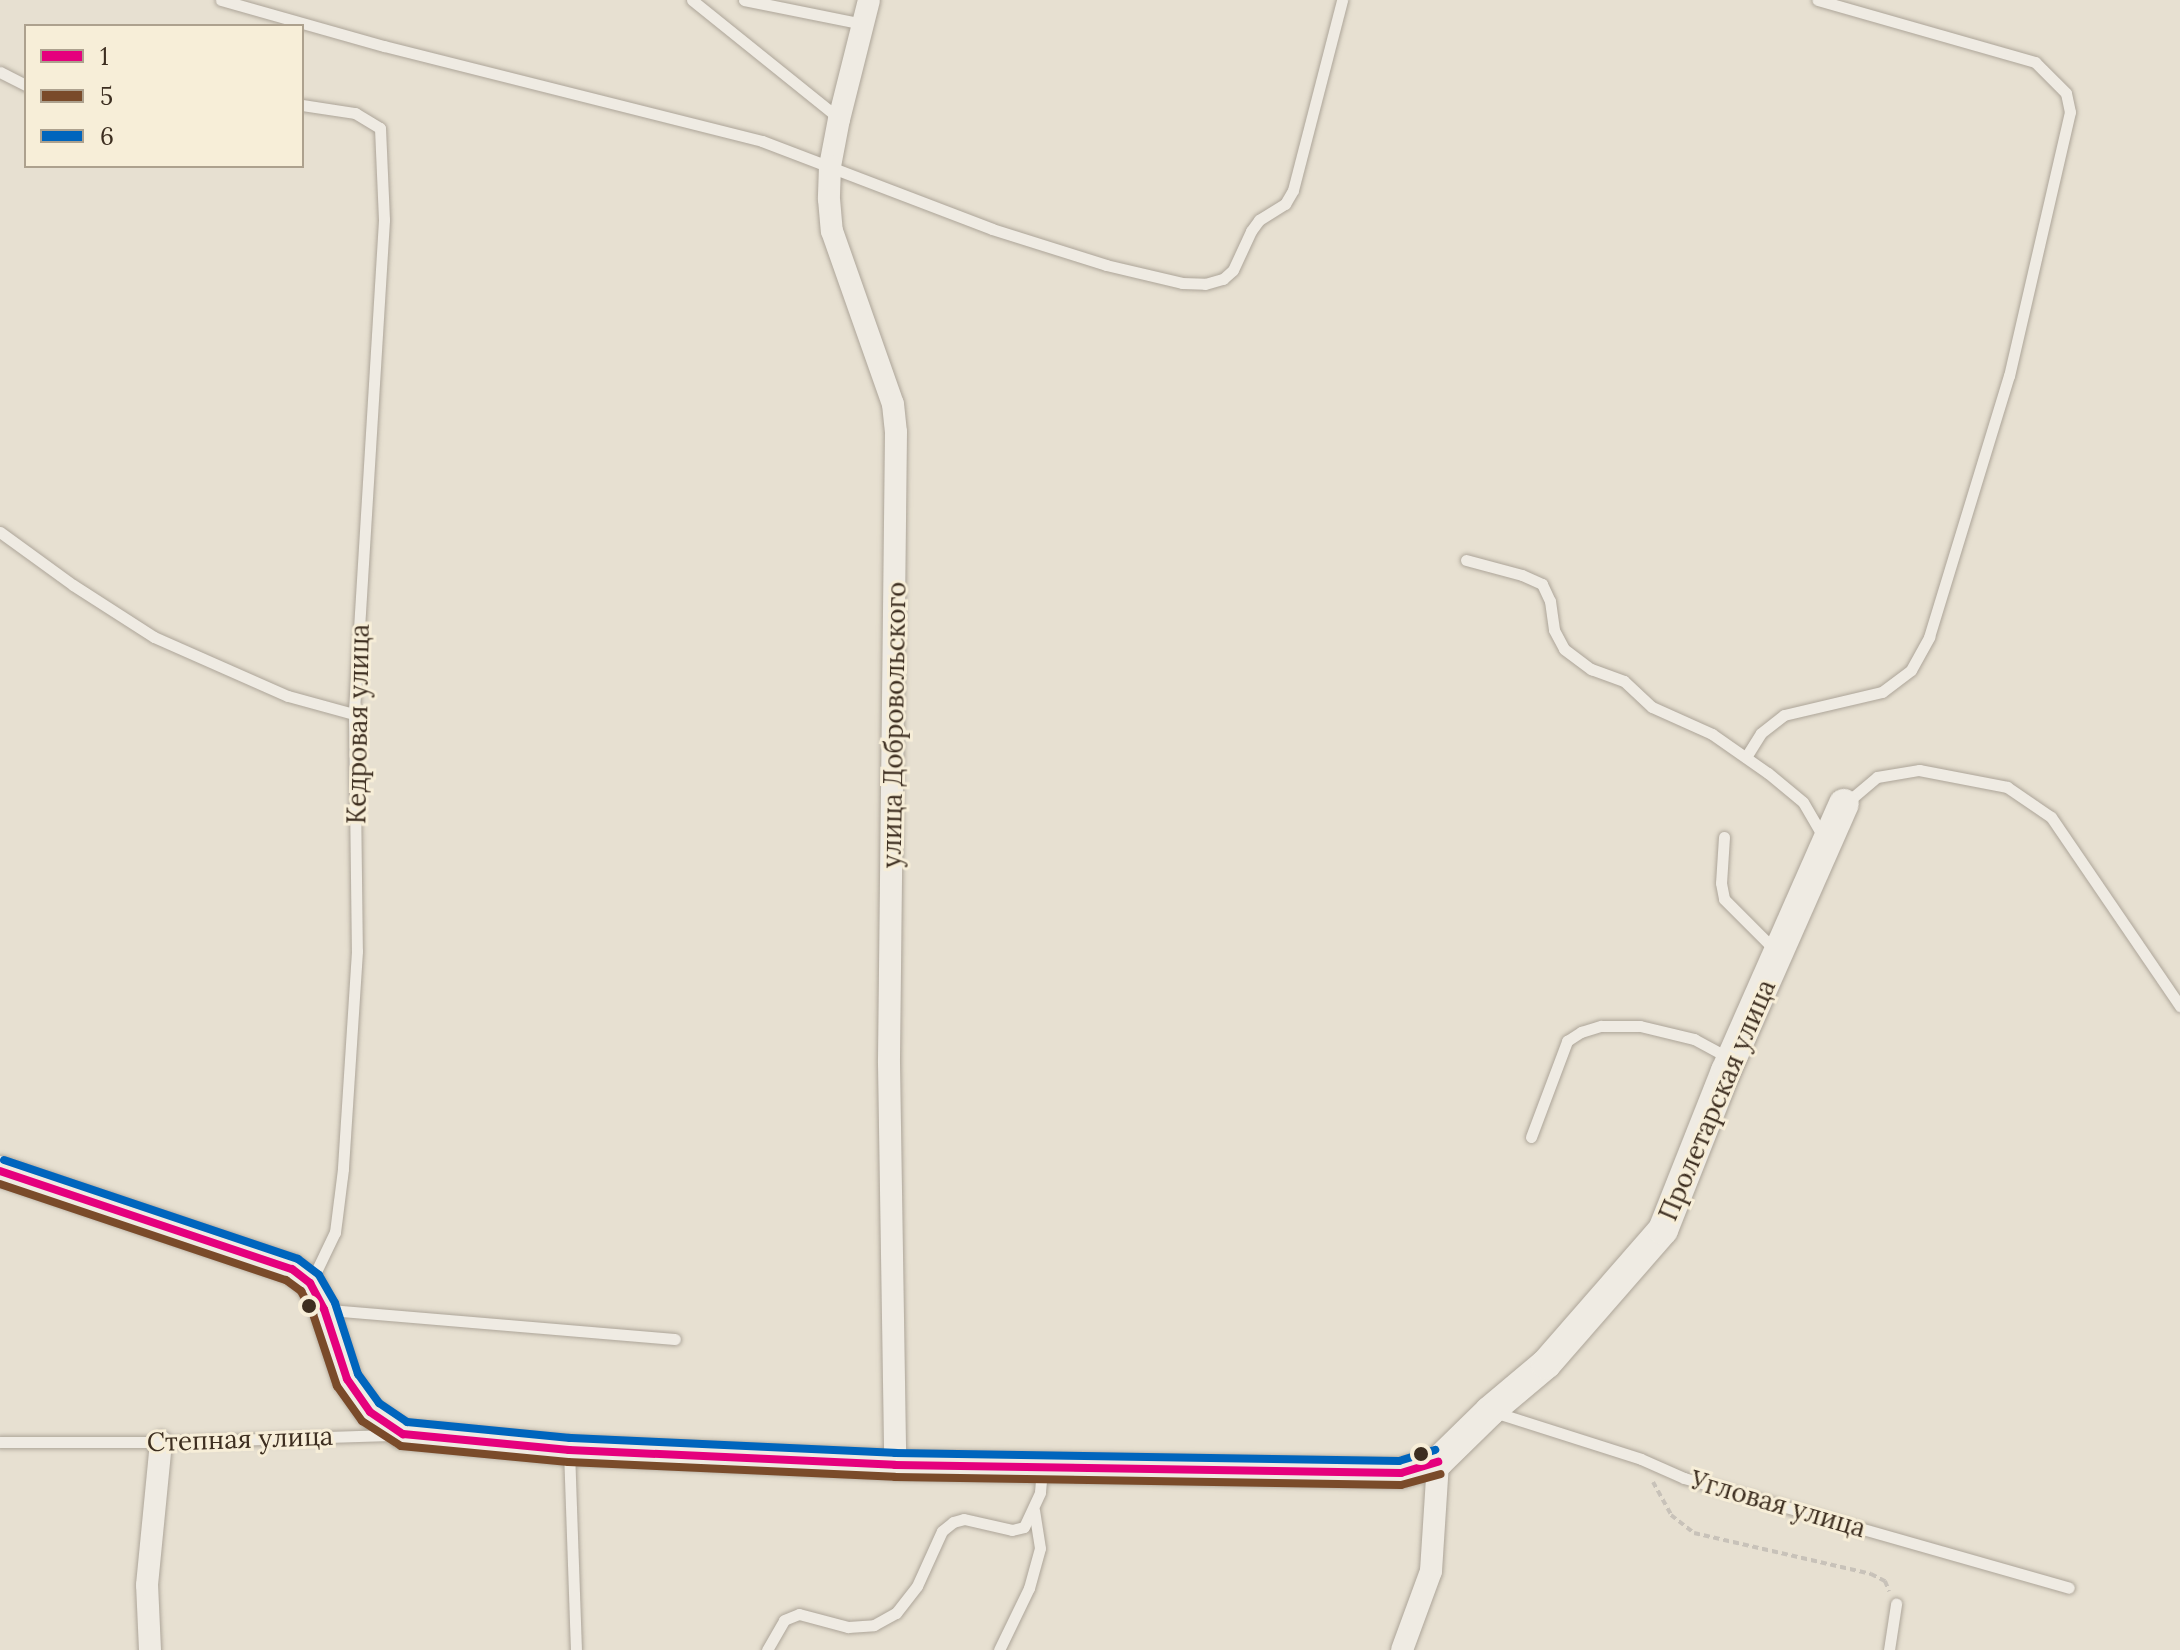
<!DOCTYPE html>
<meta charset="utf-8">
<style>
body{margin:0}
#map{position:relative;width:2180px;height:1650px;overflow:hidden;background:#e7e0d1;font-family:Lora,serif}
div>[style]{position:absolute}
.path>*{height:4px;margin-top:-2px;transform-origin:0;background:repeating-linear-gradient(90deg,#c8c2b9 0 6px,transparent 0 10px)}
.roads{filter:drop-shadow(0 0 2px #ada599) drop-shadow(0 0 2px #ada599)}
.lane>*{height:11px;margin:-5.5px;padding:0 5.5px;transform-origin:5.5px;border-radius:5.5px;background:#efebe3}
.street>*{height:22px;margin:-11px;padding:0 11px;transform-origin:11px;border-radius:11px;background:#efebe3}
.secondary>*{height:30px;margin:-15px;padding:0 15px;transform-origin:15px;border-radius:15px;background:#efebe3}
.bus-1>*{height:8px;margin:-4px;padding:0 4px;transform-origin:4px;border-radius:4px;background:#e5007d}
.bus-2>*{height:8px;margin:-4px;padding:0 4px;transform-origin:4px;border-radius:4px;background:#7a4b2a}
.bus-3>*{height:8px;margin:-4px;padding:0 4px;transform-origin:4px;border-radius:4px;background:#0065bd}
.dots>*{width:22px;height:22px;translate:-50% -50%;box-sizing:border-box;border:4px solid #f7eed8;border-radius:50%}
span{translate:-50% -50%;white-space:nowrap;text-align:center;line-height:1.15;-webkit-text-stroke:6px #f7eed8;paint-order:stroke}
.street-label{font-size:26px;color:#3d2e20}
.legend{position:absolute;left:24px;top:24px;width:280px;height:144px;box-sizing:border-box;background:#f7eed8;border:2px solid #ada18e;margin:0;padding:10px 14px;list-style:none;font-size:24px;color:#3d2e20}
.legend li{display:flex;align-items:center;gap:16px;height:40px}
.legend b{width:40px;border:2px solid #ada18e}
</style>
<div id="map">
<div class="path">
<div style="left:1653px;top:1482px;width:38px;rotate:61deg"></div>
<div style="left:1671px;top:1515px;width:29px;rotate:38deg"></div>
<div style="left:1694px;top:1533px;width:182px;rotate:13deg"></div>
<div style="left:1871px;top:1574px;width:16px;rotate:27deg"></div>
<div style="left:1885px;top:1581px;width:11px;rotate:68deg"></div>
</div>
<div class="roads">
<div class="lane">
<div style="left:221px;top:0;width:169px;rotate:15.8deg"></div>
<div style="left:384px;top:46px;width:390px;rotate:14.1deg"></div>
<div style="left:762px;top:141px;width:246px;rotate:20.9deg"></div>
<div style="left:992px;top:229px;width:120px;rotate:17.5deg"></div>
<div style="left:1106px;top:265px;width:78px;rotate:13.3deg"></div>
<div style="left:1182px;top:283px;width:23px;rotate:2deg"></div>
<div style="left:1205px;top:284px;width:19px;rotate:-16deg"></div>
<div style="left:1223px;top:279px;width:13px;rotate:-42deg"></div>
<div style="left:1233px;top:270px;width:43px;rotate:-65.2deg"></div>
<div style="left:1251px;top:231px;width:14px;rotate:-54deg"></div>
<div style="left:1259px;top:220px;width:31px;rotate:-32deg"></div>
<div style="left:1285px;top:204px;width:16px;rotate:-60deg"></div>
<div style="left:1293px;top:190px;width:196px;rotate:-75.5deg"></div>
<div style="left:692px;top:0;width:189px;rotate:38.8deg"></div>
<div style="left:744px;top:0;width:121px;rotate:11.4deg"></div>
<div style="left:0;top:72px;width:29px;rotate:27deg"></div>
<div style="left:302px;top:105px;width:54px;rotate:8.6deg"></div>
<div style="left:355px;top:113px;width:29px;rotate:31deg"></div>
<div style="left:380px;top:128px;width:92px;rotate:87.5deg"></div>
<div style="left:384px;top:220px;width:495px;rotate:93.5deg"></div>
<div style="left:354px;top:714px;width:237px;rotate:89.3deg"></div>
<div style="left:357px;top:951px;width:218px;rotate:93.7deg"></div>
<div style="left:343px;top:1169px;width:64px;rotate:97.2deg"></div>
<div style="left:335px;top:1232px;width:55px;rotate:115.6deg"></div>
<div style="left:0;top:532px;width:90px;rotate:36deg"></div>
<div style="left:73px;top:585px;width:96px;rotate:32.7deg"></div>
<div style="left:154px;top:637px;width:146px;rotate:23.8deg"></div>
<div style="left:288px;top:696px;width:68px;rotate:15.3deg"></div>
<div style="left:1466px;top:560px;width:58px;rotate:15deg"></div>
<div style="left:1522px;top:575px;width:22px;rotate:24deg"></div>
<div style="left:1542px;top:584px;width:19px;rotate:65deg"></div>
<div style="left:1550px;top:601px;width:29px;rotate:82deg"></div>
<div style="left:1554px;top:630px;width:21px;rotate:62deg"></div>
<div style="left:1564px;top:649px;width:34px;rotate:37deg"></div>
<div style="left:1591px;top:669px;width:35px;rotate:20deg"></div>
<div style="left:1624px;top:681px;width:38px;rotate:43deg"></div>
<div style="left:1652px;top:707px;width:66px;rotate:24.2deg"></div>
<div style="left:1712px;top:734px;width:68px;rotate:34.9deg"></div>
<div style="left:1768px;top:773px;width:45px;rotate:39.6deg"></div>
<div style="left:1803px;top:802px;width:44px;rotate:59.9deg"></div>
<div style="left:1746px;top:757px;width:28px;rotate:-58deg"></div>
<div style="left:1761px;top:733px;width:29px;rotate:-38deg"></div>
<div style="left:1784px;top:715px;width:101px;rotate:-13.2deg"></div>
<div style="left:1882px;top:692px;width:36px;rotate:-37deg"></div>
<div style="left:1911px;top:670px;width:38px;rotate:-61deg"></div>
<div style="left:1929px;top:637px;width:273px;rotate:-73deg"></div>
<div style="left:2009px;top:376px;width:271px;rotate:-77deg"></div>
<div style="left:2070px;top:112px;width:19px;rotate:-102deg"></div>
<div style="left:2066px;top:93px;width:44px;rotate:-135deg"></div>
<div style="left:2035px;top:62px;width:226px;rotate:-164.1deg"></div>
<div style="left:1845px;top:804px;width:42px;rotate:-40.2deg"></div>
<div style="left:1877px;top:777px;width:43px;rotate:-9.5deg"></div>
<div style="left:1919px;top:770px;width:90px;rotate:10.9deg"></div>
<div style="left:2007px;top:787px;width:53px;rotate:34.3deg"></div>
<div style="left:2051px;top:817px;width:229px;rotate:55.7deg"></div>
<div style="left:1724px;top:837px;width:46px;rotate:93.7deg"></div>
<div style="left:1721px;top:883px;width:16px;rotate:79deg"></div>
<div style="left:1724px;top:899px;width:75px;rotate:45deg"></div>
<div style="left:1531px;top:1137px;width:103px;rotate:-69.4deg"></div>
<div style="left:1567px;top:1041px;width:17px;rotate:-33deg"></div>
<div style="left:1581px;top:1032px;width:21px;rotate:-17deg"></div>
<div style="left:1601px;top:1026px;width:39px"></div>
<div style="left:1640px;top:1026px;width:56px;rotate:13.5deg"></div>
<div style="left:1694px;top:1039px;width:42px;rotate:28.4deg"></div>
<div style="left:329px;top:1310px;width:347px;rotate:4.8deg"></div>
<div style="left:1494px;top:1412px;width:154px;rotate:17.7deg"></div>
<div style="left:1641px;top:1459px;width:47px;rotate:23.8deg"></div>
<div style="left:1684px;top:1478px;width:400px;rotate:15.9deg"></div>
<div style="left:0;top:1442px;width:167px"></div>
<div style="left:167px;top:1442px;width:224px;rotate:-1.8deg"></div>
<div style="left:569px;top:1450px;width:200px;rotate:88deg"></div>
<div style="left:767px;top:1650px;width:34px;rotate:-60deg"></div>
<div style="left:784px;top:1620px;width:16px;rotate:-22deg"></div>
<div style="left:799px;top:1614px;width:51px;rotate:14.9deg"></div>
<div style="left:848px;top:1627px;width:26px;rotate:-4deg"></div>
<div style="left:874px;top:1625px;width:25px;rotate:-29deg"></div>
<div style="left:896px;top:1613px;width:34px;rotate:-52deg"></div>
<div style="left:917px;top:1586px;width:60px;rotate:-65.6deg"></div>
<div style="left:942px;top:1531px;width:14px;rotate:-39deg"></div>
<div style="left:953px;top:1522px;width:11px;rotate:-15deg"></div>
<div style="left:964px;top:1519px;width:49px;rotate:12.9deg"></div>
<div style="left:1012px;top:1530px;width:12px;rotate:-14deg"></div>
<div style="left:1024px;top:1527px;width:38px;rotate:-65deg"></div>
<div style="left:1040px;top:1492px;width:23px;rotate:-85deg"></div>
<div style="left:999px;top:1650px;width:69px;rotate:-64.2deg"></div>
<div style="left:1029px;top:1588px;width:41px;rotate:-74.6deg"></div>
<div style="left:1040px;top:1548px;width:38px;rotate:-99deg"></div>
<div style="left:1889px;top:1650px;width:47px;rotate:-81.3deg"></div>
</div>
<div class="street">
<div style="left:869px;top:0;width:123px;rotate:104.1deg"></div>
<div style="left:839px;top:119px;width:48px;rotate:100.8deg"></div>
<div style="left:830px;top:166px;width:33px;rotate:92deg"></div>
<div style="left:829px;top:199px;width:32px;rotate:85deg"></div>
<div style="left:832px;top:231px;width:183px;rotate:70.6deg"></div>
<div style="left:893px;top:404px;width:28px;rotate:84deg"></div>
<div style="left:896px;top:432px;width:631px;rotate:90.64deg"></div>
<div style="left:889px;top:1063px;width:402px;rotate:89.1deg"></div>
<div style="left:150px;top:1650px;width:65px;rotate:-92.6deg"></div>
<div style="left:147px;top:1585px;width:144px;rotate:-84.4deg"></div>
<div style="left:1402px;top:1650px;width:84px;rotate:-69.8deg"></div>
<div style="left:1431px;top:1571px;width:109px;rotate:-86.3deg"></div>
</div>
<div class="secondary">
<div style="left:0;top:1171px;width:308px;rotate:18.6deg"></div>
<div style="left:292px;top:1269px;width:23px;rotate:38deg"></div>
<div style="left:310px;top:1283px;width:30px;rotate:62deg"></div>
<div style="left:324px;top:1309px;width:74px;rotate:71.8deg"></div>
<div style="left:347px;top:1379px;width:40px;rotate:55.1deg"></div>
<div style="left:370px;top:1412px;width:40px;rotate:34deg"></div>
<div style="left:403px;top:1434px;width:167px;rotate:5.5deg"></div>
<div style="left:569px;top:1450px;width:326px;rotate:2.6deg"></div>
<div style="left:895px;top:1465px;width:506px;rotate:0.91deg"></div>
<div style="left:1401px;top:1473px;width:39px;rotate:-17deg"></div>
<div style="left:1438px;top:1462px;width:73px;rotate:-44.4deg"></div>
<div style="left:1490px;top:1411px;width:73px;rotate:-40deg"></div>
<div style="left:1546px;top:1364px;width:178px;rotate:-48.9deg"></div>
<div style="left:1663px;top:1230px;width:171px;rotate:-68.4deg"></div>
<div style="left:1726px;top:1071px;width:292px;rotate:-66.2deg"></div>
</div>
</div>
<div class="bus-1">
<div style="left:0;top:1171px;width:308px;rotate:18.6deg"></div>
<div style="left:292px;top:1269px;width:23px;rotate:38deg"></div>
<div style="left:310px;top:1283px;width:30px;rotate:62deg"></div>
<div style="left:324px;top:1309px;width:74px;rotate:71.8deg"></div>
<div style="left:347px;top:1379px;width:40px;rotate:55.1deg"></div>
<div style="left:370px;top:1412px;width:40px;rotate:34deg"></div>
<div style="left:403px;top:1434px;width:167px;rotate:5.5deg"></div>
<div style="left:569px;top:1450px;width:326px;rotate:2.6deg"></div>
<div style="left:895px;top:1465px;width:506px;rotate:0.91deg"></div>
<div style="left:1401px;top:1473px;width:39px;rotate:-17deg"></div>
</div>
<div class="bus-2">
<div style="left:0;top:1184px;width:302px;rotate:18.6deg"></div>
<div style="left:286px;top:1280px;width:19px;rotate:36deg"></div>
<div style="left:301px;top:1291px;width:26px;rotate:62deg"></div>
<div style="left:313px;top:1314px;width:76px;rotate:71.6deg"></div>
<div style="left:337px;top:1386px;width:43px;rotate:54.5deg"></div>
<div style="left:362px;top:1421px;width:46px;rotate:32.7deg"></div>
<div style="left:401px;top:1446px;width:168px;rotate:5.5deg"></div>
<div style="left:568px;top:1462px;width:327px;rotate:2.6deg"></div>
<div style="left:895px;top:1477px;width:506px;rotate:0.91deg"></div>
<div style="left:1401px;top:1485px;width:41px;rotate:-15.4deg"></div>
</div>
<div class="bus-3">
<div style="left:4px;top:1160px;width:310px;rotate:18.6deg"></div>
<div style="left:298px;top:1259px;width:26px;rotate:37deg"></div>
<div style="left:319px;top:1275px;width:32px;rotate:60deg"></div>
<div style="left:335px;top:1303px;width:75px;rotate:72.1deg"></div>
<div style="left:358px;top:1374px;width:36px;rotate:54deg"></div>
<div style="left:379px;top:1403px;width:34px;rotate:34deg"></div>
<div style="left:407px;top:1422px;width:164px;rotate:5.6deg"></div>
<div style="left:570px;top:1438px;width:325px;rotate:2.6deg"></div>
<div style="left:895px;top:1453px;width:504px;rotate:0.91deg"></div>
<div style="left:1399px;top:1461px;width:38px;rotate:-17deg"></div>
</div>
<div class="dots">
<div style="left:309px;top:1306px;background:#3d2e20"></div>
<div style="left:1421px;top:1454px;background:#3d2e20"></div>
</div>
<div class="street-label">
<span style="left:358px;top:724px;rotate:-89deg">Кедровая улица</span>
<span style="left:894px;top:725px;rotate:-89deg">улица Добровольского</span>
<span style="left:1717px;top:1100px;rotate:-67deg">Пролетарская улица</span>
<span style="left:240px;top:1439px;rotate:-2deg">Степная улица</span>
<span style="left:1778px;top:1504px;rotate:16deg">Угловая улица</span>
</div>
<ul class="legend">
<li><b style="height:10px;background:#e5007d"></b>1</li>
<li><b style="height:10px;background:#7a4b2a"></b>5</li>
<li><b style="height:10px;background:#0065bd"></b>6</li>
</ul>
</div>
